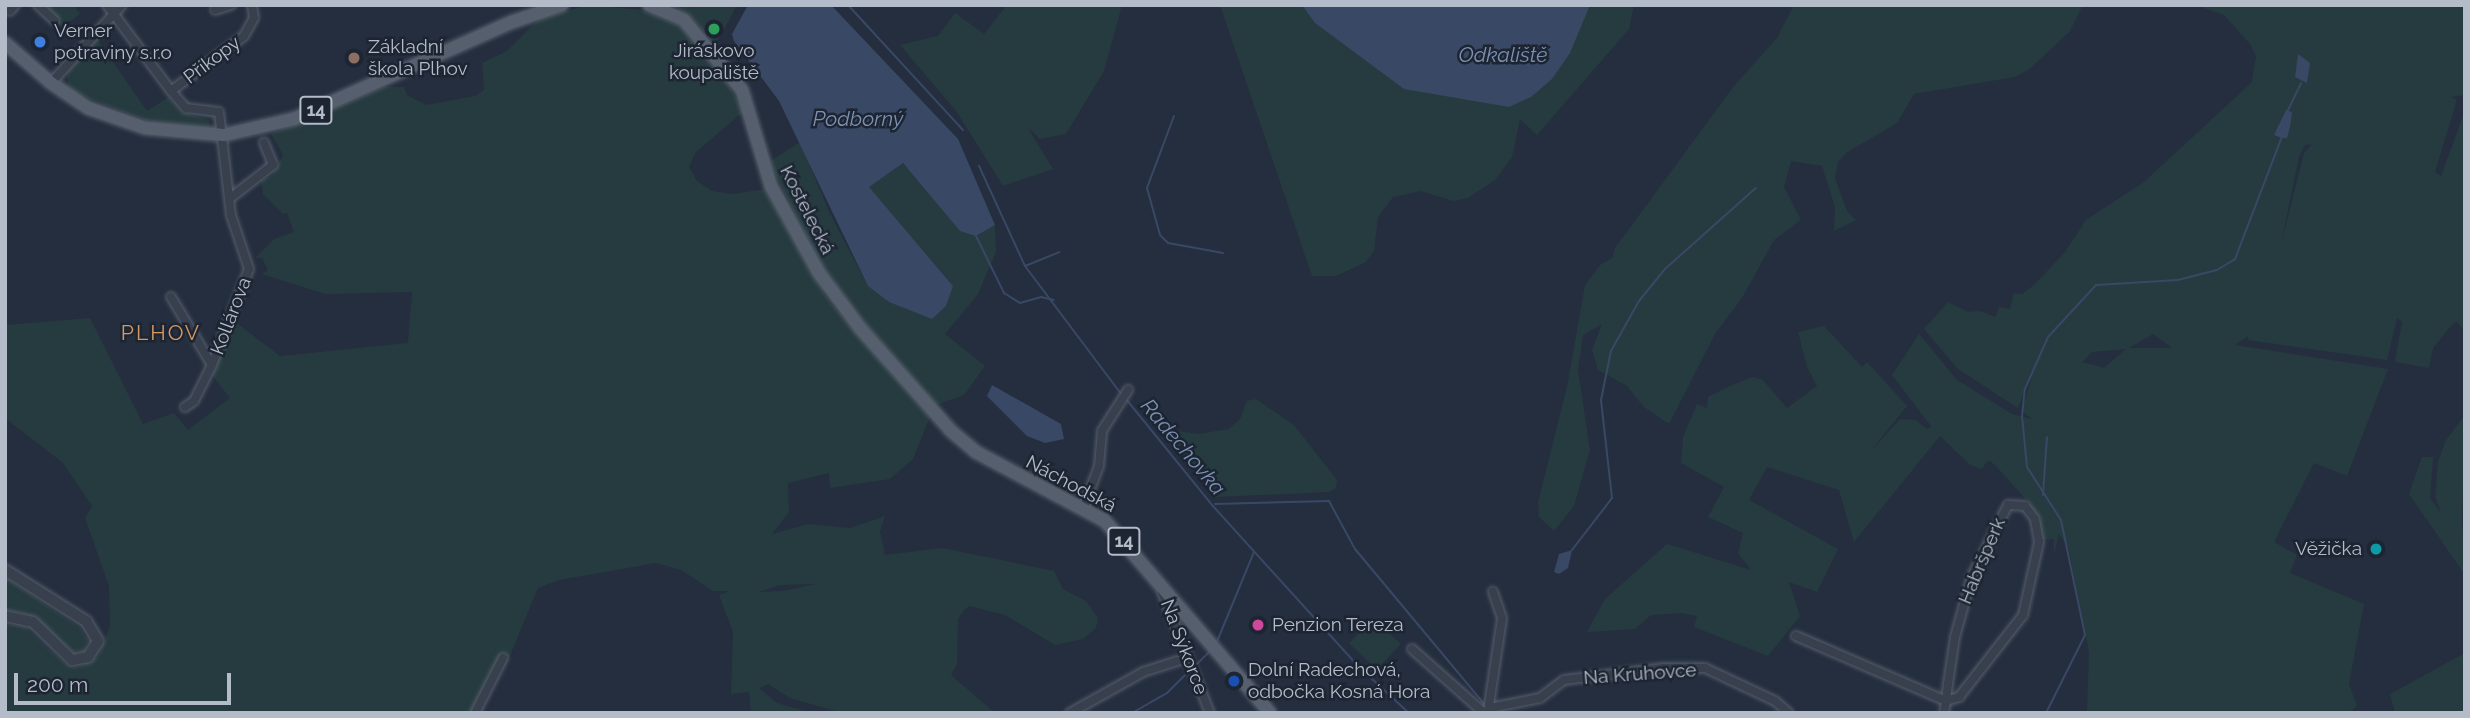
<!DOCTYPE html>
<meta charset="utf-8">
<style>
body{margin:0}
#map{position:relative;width:2470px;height:718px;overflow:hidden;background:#242e3e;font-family:Raleway,sans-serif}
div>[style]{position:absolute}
.green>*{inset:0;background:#263b3f;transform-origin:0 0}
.water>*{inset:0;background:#384865}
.stream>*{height:2px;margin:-1px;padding:0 1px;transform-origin:1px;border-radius:1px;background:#384865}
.roads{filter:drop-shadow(0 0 2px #565e6c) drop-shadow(0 0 2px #565e6c)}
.minor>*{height:8px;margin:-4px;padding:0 4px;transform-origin:4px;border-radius:4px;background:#38404e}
.tertiary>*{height:10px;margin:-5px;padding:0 5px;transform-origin:5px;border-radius:5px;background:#38404e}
.primary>*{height:12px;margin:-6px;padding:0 6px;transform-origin:6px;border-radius:6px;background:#565f6e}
.dots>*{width:19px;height:19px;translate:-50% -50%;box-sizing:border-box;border:4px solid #1d2533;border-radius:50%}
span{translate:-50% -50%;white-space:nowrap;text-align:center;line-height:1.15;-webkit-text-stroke:5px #1d2533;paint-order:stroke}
.shield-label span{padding:2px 5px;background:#1d2533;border:2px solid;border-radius:5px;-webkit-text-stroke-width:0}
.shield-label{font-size:18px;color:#b4bbc9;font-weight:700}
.poi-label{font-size:19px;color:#b4bbc9}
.left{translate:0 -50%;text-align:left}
.right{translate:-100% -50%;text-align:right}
.street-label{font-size:19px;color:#b4bbc9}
.water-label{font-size:21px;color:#7c90b1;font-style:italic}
.neighbourhood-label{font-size:21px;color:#d59963;letter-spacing:2px}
.frame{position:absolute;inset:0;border:7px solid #b4bbc9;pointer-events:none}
.scale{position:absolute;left:14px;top:673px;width:217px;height:32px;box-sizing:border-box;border:4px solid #b4bbc9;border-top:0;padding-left:9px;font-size:21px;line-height:24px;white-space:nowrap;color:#b4bbc9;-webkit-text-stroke:5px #1d2533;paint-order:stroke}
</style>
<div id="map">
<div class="green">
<div style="clip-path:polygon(46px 5px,74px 5px,80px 14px,62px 28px)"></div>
<div style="clip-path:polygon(evenodd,589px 5px,642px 10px,680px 25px,724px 77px,744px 111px,696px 152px,689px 167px,697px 181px,712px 191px,733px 194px,765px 189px,829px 301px,930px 417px,913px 459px,890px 479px,830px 488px,829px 473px,788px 483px,789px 512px,772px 534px,809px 524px,850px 528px,885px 516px,880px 531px,885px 555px,942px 548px,1054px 571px,1063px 589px,1086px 601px,1098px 618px,1096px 628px,1083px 639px,1055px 645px,1005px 615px,970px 606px,964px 610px,958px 619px,957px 664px,951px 675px,995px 713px,842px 713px,790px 698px,768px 684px,759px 688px,777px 703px,812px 713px,751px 713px,749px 692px,731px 694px,733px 632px,719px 595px,730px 591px,713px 591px,681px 570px,656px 563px,559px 580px,538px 588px,509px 658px,475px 713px,5px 713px,5px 624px,25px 627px,65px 664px,79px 667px,98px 657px,110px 626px,109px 586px,85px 518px,92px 506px,63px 463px,5px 418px,5px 325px,90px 318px,143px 424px,174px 413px,188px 430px,230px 398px,212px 375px,234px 321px,280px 356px,408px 343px,412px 292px,325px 294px,262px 274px,268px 270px,262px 258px,255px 258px,274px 239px,294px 232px,287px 213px,283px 214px,263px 194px,261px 181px,272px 176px,283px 155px,271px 134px,384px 87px,404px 87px,407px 95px,426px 105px,475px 96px,484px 90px,482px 63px,507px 51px,540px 18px,589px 5px,816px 584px,783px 591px,758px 592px,780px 585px,816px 584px)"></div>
<div style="clip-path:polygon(671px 5px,737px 5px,715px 46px,689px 15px)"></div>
<div style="clip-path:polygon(1007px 5px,1122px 5px,1104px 71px,1066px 134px,1040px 139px,1028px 128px,1053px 169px,1003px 186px,957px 112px,900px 45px,938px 36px,955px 13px,984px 34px)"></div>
<div style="clip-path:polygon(1220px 5px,1251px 6px,1634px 5px,1629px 29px,1537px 135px,1520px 119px,1512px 157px,1495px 180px,1468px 198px,1453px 201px,1421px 191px,1393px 197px,1378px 217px,1374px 251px,1366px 262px,1336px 276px,1312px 276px)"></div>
<div style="clip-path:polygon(1794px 5px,2083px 5px,2070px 31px,2031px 68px,2015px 77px,1914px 94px,1897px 123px,1846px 153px,1838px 162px,1835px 178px,1847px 211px,1856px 220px,1834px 231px,1835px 207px,1822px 166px,1791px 161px,1784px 187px,1801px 220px,1774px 240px,1742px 298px,1715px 334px,1669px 424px,1644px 407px,1627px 386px,1598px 370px,1592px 350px,1602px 324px,1583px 335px,1578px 370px,1590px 450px,1574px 506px,1554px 531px,1539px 517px,1538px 502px,1567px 387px,1585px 285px,1600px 265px,1612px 258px,1615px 248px,1734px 86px,1777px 38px)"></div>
<div style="clip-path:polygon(evenodd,2195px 5px,2465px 5px,2465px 95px,2451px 97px,2457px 100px,2435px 172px,2441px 176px,2465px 111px,2465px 331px,2456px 321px,2449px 328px,2433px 348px,2429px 368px,2395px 362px,2402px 322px,2397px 318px,2387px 360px,2248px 340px,2248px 336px,2235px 345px,2388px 369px,2347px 476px,2314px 463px,2274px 542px,2297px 555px,2290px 573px,2364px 604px,2349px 684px,2357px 706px,2348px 713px,2087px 713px,2089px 652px,2068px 546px,2059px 534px,2054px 554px,2054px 539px,2040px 540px,2030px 504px,1996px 466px,1989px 460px,1981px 469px,1970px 465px,1940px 436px,1854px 542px,1839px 490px,1767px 467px,1749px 500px,1838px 549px,1817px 592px,1789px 582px,1800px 616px,1768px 656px,1694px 627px,1697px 616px,1681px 613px,1651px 615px,1635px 629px,1587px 632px,1605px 599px,1667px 544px,1751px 570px,1738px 553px,1743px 533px,1708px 517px,1724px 487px,1681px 463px,1683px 437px,1697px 404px,1707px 408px,1708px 397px,1730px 386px,1753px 377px,1763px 380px,1787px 408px,1817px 386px,1807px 367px,1798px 332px,1824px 326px,1862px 367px,1867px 362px,1907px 406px,1869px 453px,1900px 419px,1916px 420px,1927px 429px,1931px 426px,1892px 375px,1919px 334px,1957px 380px,2012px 414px,2032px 419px,2022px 411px,2035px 365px,2018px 408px,1958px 369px,1924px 329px,1948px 302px,1968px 312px,1980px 311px,1995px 317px,1999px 307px,2010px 309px,2014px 293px,2022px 294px,2034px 285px,2065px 252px,2086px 220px,2144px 182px,2252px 82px,2256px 56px,2250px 44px,2224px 15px,2195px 5px,2312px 144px,2304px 153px,2281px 244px,2299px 157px,2305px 145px,2312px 144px,2195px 5px,2153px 334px,2172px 348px,2129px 348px,2153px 334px,2195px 5px,2126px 349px,2104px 368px,2082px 362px,2092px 352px,2126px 349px)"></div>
<div style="clip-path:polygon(97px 39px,147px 111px,169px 97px,181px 112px,209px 120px,210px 128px,150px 122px,75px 93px,68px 87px,67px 73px)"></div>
<div style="clip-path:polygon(800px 142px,830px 214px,868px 286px,950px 282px,868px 187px,902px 163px,976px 236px,995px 225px,996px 252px,978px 294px,945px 334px,985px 366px,964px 395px,936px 405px,852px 309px,824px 270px,769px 162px)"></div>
<div style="clip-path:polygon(1256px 399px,1294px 425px,1337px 480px,1336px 488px,1329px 492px,1217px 497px,1169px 436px,1171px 430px,1198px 434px,1229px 429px,1240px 419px,1247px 401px)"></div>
<div style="clip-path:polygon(2465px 415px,2462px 521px,2465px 575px,2409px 494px,2422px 457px,2433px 457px,2430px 498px,2441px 513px,2435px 497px,2438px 462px,2446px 440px)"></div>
<div style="clip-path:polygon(5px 578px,79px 627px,88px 640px,84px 651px,75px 653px,28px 614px,5px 610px)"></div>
<div style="left:1373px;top:618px;width:38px;height:35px;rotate:43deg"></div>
<div style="clip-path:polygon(2465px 653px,2465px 713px,2395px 713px,2390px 694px)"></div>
</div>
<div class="water">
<div style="clip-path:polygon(748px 5px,831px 5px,958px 139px,995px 225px,976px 236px,960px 231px,903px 163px,869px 187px,953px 286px,946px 306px,932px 319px,889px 302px,868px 286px,779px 101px,734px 41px,732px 34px)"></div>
<div style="clip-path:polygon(1302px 5px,1590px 5px,1570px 53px,1552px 79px,1531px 97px,1509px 107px,1404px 89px,1315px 23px)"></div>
<div style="clip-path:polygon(2298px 54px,2310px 63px,2307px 83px,2295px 77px)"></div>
<div style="clip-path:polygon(2286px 110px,2292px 112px,2290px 127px,2287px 138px,2282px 138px,2274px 135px)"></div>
<div style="clip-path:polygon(992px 385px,1061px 424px,1064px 439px,1045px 443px,1027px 436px,987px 396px)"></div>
<div style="clip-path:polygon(1572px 550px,1568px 568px,1559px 574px,1554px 572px,1559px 554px)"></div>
</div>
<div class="stream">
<div style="left:848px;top:5px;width:170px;rotate:47.4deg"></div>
<div style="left:2288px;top:110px;width:30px;rotate:-64deg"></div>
<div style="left:1174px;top:116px;width:77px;rotate:110.6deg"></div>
<div style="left:1147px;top:188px;width:49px;rotate:74.5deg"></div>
<div style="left:1160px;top:235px;width:11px;rotate:45deg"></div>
<div style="left:1168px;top:243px;width:56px;rotate:10.3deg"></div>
<div style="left:979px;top:166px;width:110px;rotate:65.3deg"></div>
<div style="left:1025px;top:266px;width:161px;rotate:53.1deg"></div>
<div style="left:976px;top:236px;width:64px;rotate:63.8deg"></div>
<div style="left:1004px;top:293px;width:19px;rotate:32deg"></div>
<div style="left:1020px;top:303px;width:22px;rotate:-16deg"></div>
<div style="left:1041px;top:297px;width:13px;rotate:13deg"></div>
<div style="left:1025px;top:266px;width:37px;rotate:-22deg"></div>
<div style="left:1126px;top:399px;width:136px;rotate:50.9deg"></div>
<div style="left:1212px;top:505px;width:215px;rotate:47.8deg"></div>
<div style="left:1356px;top:664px;width:72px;rotate:42.8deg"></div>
<div style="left:2043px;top:495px;width:58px;rotate:-86.1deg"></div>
<div style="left:1215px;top:504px;width:114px;rotate:-1.5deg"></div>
<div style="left:1329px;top:501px;width:55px;rotate:61.6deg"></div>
<div style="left:1355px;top:549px;width:203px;rotate:50.2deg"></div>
<div style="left:1572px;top:550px;width:66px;rotate:-52.4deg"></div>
<div style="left:1612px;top:498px;width:99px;rotate:-96.4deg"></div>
<div style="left:1601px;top:400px;width:50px;rotate:-78.5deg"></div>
<div style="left:1611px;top:351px;width:57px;rotate:-60.8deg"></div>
<div style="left:1639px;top:301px;width:41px;rotate:-50.9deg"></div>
<div style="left:1665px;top:269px;width:122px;rotate:-41.7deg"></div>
<div style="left:1216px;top:644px;width:100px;rotate:-67.6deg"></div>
<div style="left:1196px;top:665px;width:20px;rotate:-45deg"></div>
<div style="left:1132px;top:713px;width:40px;rotate:-29.7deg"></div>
<div style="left:1167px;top:693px;width:28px;rotate:-45deg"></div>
<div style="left:2046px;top:713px;width:87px;rotate:-63.4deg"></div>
<div style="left:2085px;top:635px;width:117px;rotate:-101.8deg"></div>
<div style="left:2061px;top:520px;width:63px;rotate:-122.7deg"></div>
<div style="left:2027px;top:467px;width:51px;rotate:-95.6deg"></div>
<div style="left:2022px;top:416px;width:27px;rotate:-84deg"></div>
<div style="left:2025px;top:389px;width:57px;rotate:-66.1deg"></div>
<div style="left:2048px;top:337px;width:71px;rotate:-47.3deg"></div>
<div style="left:2096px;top:285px;width:82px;rotate:-3.5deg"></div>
<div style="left:2178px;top:280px;width:40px;rotate:-14.4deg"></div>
<div style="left:2217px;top:270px;width:21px;rotate:-31deg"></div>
<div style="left:2235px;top:259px;width:129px;rotate:-69deg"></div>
</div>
<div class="roads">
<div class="minor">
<div style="left:38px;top:5px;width:23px;rotate:43deg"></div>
<div style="left:107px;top:5px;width:107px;rotate:53.3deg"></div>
<div style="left:171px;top:91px;width:91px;rotate:-37deg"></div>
<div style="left:244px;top:36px;width:21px;rotate:-61deg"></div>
<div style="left:254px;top:18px;width:13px;rotate:-99deg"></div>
<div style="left:215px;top:10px;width:17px;rotate:-17deg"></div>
<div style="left:10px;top:11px;width:8px;rotate:-50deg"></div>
<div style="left:51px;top:83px;width:105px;rotate:-47.7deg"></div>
<div style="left:171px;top:91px;width:23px;rotate:49deg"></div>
<div style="left:186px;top:108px;width:33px;rotate:7deg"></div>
<div style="left:219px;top:112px;width:104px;rotate:83.4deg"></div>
<div style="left:231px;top:215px;width:57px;rotate:71.6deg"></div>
<div style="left:249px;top:269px;width:103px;rotate:111.1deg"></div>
<div style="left:212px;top:365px;width:40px;rotate:116.6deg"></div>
<div style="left:194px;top:401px;width:11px;rotate:146deg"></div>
<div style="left:229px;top:199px;width:56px;rotate:-37.7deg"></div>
<div style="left:273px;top:165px;width:24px;rotate:-112deg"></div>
<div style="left:171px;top:297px;width:79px;rotate:58.9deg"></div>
<div style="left:1083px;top:509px;width:46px;rotate:-69.6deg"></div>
<div style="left:1099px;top:466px;width:35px;rotate:-85deg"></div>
<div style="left:1102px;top:431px;width:49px;rotate:-57.6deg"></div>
<div style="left:1162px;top:592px;width:130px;rotate:68.4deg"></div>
<div style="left:1796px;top:636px;width:163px;rotate:23.4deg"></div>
<div style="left:1946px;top:701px;width:14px;rotate:-17deg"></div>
<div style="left:1959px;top:697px;width:104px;rotate:-52deg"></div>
<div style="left:2023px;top:615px;width:75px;rotate:-77.6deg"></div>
<div style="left:2039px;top:542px;width:23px;rotate:-100deg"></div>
<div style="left:2035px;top:519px;width:16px;rotate:-128deg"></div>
<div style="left:2025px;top:506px;width:17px;rotate:-177deg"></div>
<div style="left:2008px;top:505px;width:80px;rotate:116.9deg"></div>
<div style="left:1972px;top:576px;width:63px;rotate:105.6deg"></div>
<div style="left:1955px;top:637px;width:48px;rotate:98.5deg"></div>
<div style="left:1948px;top:684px;width:17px;rotate:97deg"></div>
<div style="left:1946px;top:701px;width:12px;rotate:99deg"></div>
<div style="left:1412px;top:649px;width:96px;rotate:41.6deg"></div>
<div style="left:1490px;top:708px;width:51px;rotate:-11.3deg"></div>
<div style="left:1540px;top:698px;width:30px;rotate:-37deg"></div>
<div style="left:1564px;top:680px;width:100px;rotate:-6.9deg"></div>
<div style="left:1663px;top:668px;width:42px"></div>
<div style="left:1705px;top:668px;width:77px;rotate:25.2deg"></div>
<div style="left:1775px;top:701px;width:18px;rotate:41deg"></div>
<div style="left:1488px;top:712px;width:95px;rotate:-81.5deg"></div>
<div style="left:1502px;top:618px;width:28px;rotate:-109deg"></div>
<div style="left:475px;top:713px;width:62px;rotate:-63deg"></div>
<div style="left:1070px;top:713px;width:84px;rotate:-29.3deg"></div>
<div style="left:1143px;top:672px;width:46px;rotate:-17.7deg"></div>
</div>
<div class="tertiary">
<div style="left:5px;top:570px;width:96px;rotate:32.2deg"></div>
<div style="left:86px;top:621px;width:23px;rotate:59deg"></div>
<div style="left:98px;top:641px;width:19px;rotate:122deg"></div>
<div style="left:88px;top:657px;width:16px;rotate:169deg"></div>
<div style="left:72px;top:660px;width:54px;rotate:-135.7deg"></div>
<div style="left:33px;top:622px;width:29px;rotate:-168deg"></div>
</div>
<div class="primary">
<div style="left:649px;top:5px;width:38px;rotate:23deg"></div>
<div style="left:684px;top:20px;width:91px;rotate:50.4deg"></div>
<div style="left:742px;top:90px;width:100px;rotate:73.2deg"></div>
<div style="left:771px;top:186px;width:99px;rotate:61.1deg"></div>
<div style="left:819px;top:273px;width:69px;rotate:53.3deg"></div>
<div style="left:860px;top:328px;width:137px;rotate:48.5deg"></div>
<div style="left:951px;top:431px;width:33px;rotate:40deg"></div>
<div style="left:976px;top:452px;width:146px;rotate:28.1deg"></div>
<div style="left:1105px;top:521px;width:253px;rotate:49.3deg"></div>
<div style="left:5px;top:43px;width:61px;rotate:41deg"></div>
<div style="left:51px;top:83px;width:45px;rotate:34deg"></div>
<div style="left:88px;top:108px;width:60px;rotate:19.3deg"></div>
<div style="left:145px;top:128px;width:79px;rotate:5.1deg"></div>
<div style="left:224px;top:135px;width:72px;rotate:-12.9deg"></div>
<div style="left:294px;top:119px;width:239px;rotate:-24deg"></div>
<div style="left:512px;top:22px;width:53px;rotate:-18.8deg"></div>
</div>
</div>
<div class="dots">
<div style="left:714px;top:29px;background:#2e9e5b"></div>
<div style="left:40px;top:42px;background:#3f7fe0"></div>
<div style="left:354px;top:58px;background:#8d6e63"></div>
<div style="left:2376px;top:549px;background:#0f9aa8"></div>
<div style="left:1258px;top:625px;background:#d1479c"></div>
<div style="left:1234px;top:681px;background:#1a4fb4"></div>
</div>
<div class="shield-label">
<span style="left:316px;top:110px">14</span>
<span style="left:1124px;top:541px">14</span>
</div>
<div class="poi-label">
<span class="left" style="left:54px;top:42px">Verner<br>potraviny s.r.o</span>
<span class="left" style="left:368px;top:58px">Základní<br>škola Plhov</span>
<span style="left:714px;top:62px">Jiráskovo<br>koupaliště</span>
<span class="right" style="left:2362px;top:549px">Věžička</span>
<span class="left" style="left:1272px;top:625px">Penzion Tereza</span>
<span class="left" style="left:1248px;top:681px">Dolní Radechová,<br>odbočka Kosná Hora</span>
</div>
<div class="street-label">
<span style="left:212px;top:60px;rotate:-37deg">Příkopy</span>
<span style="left:807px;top:210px;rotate:63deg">Kostelecká</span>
<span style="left:231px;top:316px;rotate:-69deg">Kollárova</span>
<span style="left:1071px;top:484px;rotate:28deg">Náchodská</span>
<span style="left:1982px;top:561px;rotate:-67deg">Habršperk</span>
<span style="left:1184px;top:647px;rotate:69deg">Na Sýkorce</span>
<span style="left:1640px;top:674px;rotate:-4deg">Na Kruhovce</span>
</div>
<div class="water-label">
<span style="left:1503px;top:55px">Odkaliště</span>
<span style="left:858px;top:119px">Podborný</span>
<span style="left:1183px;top:447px;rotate:50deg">Radechovka</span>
</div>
<div class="neighbourhood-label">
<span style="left:161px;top:333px">PLHOV</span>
</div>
<div class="frame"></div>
<div class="scale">200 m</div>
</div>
